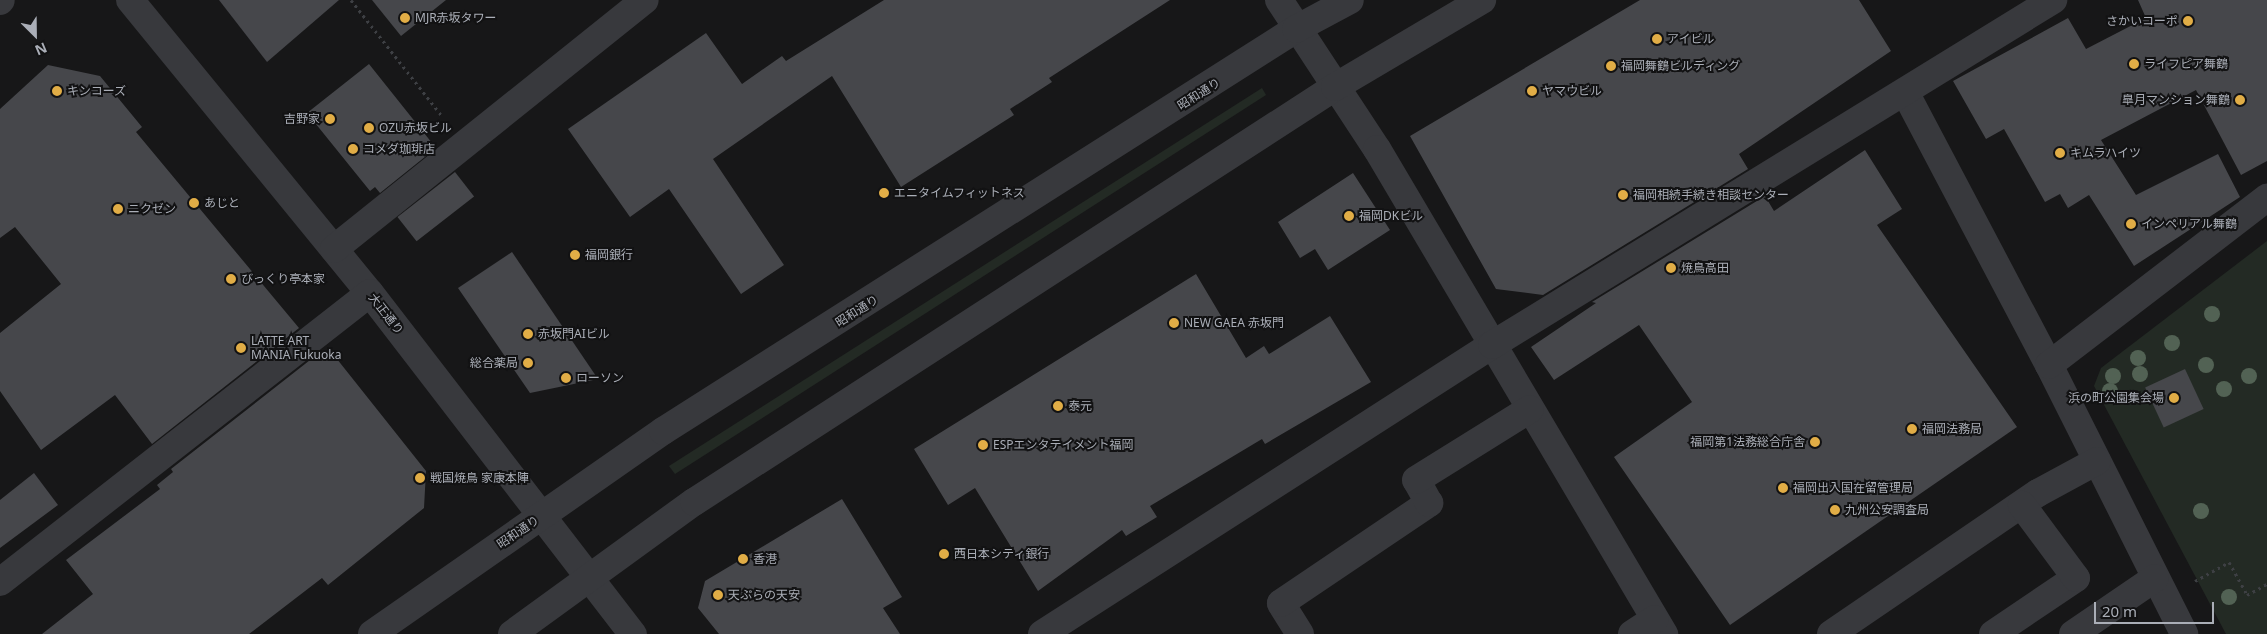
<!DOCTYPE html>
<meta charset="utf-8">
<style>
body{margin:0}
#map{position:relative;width:2267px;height:634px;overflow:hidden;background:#171718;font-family:"Noto Sans","Noto Sans JP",sans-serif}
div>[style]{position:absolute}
.green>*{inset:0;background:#232a24}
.building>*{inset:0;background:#46474b;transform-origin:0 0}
.path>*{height:3px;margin-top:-1.5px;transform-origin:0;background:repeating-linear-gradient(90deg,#3e4044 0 2.5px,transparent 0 6.5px)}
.minor>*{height:28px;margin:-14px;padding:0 14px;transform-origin:14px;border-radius:14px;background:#38393d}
.trees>*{width:16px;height:16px;margin:-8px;border-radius:50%;background:#526254}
.dots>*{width:14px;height:14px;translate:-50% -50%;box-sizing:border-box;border:2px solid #121213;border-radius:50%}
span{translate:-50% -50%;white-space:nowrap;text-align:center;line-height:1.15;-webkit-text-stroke:4px #121213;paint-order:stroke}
.poi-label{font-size:12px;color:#aaaeb7}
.left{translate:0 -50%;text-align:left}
.right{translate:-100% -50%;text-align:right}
.street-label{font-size:12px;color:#aaaeb7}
.north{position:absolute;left:10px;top:10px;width:50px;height:50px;-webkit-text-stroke:4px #121213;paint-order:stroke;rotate:157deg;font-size:14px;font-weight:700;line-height:20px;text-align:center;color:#aaaeb7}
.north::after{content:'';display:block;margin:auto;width:18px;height:22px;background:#aaaeb7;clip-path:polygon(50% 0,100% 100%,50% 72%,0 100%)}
.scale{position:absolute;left:2094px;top:602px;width:120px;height:22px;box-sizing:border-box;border:2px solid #aaaeb7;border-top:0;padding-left:6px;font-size:15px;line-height:18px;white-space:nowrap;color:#aaaeb7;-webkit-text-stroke:4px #121213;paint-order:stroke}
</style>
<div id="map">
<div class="green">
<div style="clip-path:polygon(1262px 88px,1266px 95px,675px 474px,669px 466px)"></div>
<div style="clip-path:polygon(2267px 241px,2267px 634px,2226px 634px,2094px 386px,2101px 368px)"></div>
</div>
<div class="building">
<div style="clip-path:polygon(219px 0,339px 0,267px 62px)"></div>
<div style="clip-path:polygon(372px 0,446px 0,401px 36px)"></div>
<div style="clip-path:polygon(884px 0,1170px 0,1049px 78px,1052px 82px,1010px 109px,1014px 115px,901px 187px,832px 76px,713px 159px,784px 265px,741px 294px,669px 189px,630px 217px,568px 129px,706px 33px,742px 84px,782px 56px,786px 61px)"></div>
<div style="clip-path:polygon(1640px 0,1859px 0,1891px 51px,1739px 154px,1748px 169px,1543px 295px,1496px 289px,1410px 136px)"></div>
<div style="clip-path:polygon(2138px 0,2267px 0,2267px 161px,2241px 175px,2196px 90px,2101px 140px,2136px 195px,2218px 154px,2240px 197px,2134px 266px,2089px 195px,2068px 208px,2060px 194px,2045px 202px,2004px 129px,1986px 139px,1953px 81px,2068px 18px,2086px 49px,2146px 18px)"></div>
<div style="clip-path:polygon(369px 64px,436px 148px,380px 193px,375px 187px,370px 191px,307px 113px)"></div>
<div style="clip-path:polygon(48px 65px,100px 76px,142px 127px,136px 132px,299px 328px,152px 444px,115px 395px,41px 450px,0 391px,0 333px,61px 284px,15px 227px,0 238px,0 109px)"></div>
<div style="clip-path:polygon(1865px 150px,1902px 209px,1877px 225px,2017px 427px,1730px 625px,1614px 457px,1692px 402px,1639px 325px,1554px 380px,1531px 347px,1596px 303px,1592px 302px,1765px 196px,1774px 211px)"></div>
<div style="left:455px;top:172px;width:31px;height:73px;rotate:52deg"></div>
<div style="clip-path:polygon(1353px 173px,1390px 230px,1328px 270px,1315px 249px,1300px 258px,1278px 222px)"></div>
<div style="clip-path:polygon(512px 252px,598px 379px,530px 393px,458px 288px)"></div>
<div style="clip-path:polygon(1196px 274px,1246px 358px,1264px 346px,1269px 354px,1330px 316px,1371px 382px,1265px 444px,1262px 439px,1150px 506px,1157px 517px,1126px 536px,1122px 530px,1038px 591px,975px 488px,948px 505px,914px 449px)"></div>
<div style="clip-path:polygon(319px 353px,325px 361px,333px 354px,426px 471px,424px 508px,328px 585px,322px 578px,249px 634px,42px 634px,93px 594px,66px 560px,160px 489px,157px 485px,173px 472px,171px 469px)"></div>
<div style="left:2185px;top:369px;width:44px;height:44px;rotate:65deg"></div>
<div style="clip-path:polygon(34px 473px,58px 505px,0 548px,0 500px)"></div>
<div style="clip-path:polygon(842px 499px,902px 597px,883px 608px,900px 634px,719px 634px,698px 608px,705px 581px)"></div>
</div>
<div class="path">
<div style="left:351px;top:0;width:147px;rotate:51.9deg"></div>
<div style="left:2195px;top:581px;width:39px;rotate:-29deg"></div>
<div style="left:2229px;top:562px;width:38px;rotate:61deg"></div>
<div style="left:2247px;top:595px;width:23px;rotate:-29deg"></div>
</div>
<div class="minor">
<div style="left:130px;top:0;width:379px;rotate:50.7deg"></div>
<div style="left:370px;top:293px;width:431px;rotate:52.4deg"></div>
<div style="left:1279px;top:0;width:178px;rotate:56.7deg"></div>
<div style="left:1377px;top:149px;width:564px;rotate:59.38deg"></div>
<div style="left:0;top:1px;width:1px;rotate:-45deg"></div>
<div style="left:1905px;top:92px;width:309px;rotate:62.2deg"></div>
<div style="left:2049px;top:365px;width:301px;rotate:63.3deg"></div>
<div style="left:334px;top:249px;width:398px;rotate:-38.7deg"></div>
<div style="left:2049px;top:365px;width:275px;rotate:-37.5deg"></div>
<div style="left:0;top:582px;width:469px;rotate:-38deg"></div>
<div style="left:372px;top:634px;width:355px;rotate:-34.9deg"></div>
<div style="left:663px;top:431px;width:750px;rotate:-32.42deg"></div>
<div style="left:1296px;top:29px;width:61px;rotate:-28.2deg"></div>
<div style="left:512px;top:634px;width:225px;rotate:-36deg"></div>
<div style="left:694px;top:502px;width:764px;rotate:-32.92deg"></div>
<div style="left:1335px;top:87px;width:171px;rotate:-30.6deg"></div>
<div style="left:1042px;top:634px;width:535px;rotate:-32.71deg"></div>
<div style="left:1492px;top:345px;width:659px;rotate:-31.59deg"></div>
<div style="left:1300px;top:634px;width:36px;rotate:-122deg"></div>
<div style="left:1281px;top:603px;width:179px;rotate:-34deg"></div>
<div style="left:1429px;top:503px;width:26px;rotate:-119deg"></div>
<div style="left:1416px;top:480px;width:134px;rotate:-31.9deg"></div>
<div style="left:1632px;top:634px;width:27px;rotate:-33deg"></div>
<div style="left:1831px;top:634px;width:250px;rotate:-34.3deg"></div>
<div style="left:2038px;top:493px;width:67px;rotate:-28.5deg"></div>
<div style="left:1993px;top:634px;width:100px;rotate:-34deg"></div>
<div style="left:2076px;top:578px;width:91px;rotate:-126.5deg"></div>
<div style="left:2073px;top:634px;width:99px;rotate:-34.3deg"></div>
</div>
<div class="trees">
<div style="left:2212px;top:314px"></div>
<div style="left:2172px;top:343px"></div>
<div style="left:2138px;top:358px"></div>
<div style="left:2206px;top:365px"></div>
<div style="left:2140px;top:374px"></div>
<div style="left:2113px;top:376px"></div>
<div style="left:2249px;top:376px"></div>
<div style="left:2224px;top:389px"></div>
<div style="left:2110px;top:391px"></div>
<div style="left:2201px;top:511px"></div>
<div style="left:2229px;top:597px"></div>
</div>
<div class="dots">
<div style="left:405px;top:18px;background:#e1ad46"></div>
<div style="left:2188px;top:21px;background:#e1ad46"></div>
<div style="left:1657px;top:39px;background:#e1ad46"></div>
<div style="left:2134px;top:64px;background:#e1ad46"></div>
<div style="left:1611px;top:66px;background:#e1ad46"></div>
<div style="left:57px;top:91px;background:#e1ad46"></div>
<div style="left:1532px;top:91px;background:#e1ad46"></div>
<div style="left:2240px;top:100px;background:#e1ad46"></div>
<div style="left:330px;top:119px;background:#e1ad46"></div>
<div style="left:369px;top:128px;background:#e1ad46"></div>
<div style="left:353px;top:149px;background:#e1ad46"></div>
<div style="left:2060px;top:153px;background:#e1ad46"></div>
<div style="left:884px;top:193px;background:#e1ad46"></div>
<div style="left:1623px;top:195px;background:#e1ad46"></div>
<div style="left:194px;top:203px;background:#e1ad46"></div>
<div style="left:118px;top:209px;background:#e1ad46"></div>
<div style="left:1349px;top:216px;background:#e1ad46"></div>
<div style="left:2131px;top:224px;background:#e1ad46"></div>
<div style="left:575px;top:255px;background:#e1ad46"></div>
<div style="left:1671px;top:268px;background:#e1ad46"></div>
<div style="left:231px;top:279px;background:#e1ad46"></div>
<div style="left:1174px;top:323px;background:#e1ad46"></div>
<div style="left:528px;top:334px;background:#e1ad46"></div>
<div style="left:241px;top:348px;background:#e1ad46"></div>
<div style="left:528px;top:363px;background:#e1ad46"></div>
<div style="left:566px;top:378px;background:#e1ad46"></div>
<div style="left:2174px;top:398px;background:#e1ad46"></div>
<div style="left:1058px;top:406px;background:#e1ad46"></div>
<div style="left:1912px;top:429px;background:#e1ad46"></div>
<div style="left:1815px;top:442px;background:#e1ad46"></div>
<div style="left:983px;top:445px;background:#e1ad46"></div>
<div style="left:420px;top:478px;background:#e1ad46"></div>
<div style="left:1783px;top:488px;background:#e1ad46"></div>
<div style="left:1835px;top:510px;background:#e1ad46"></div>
<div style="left:944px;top:554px;background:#e1ad46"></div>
<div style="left:743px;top:559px;background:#e1ad46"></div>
<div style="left:718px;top:595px;background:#e1ad46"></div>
</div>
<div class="poi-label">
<span class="left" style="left:415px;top:18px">MJR赤坂タワー</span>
<span class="right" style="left:2178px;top:21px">さかいコーポ</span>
<span class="left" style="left:1667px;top:39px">アイビル</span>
<span class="left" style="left:2144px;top:64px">ライフピア舞鶴</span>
<span class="left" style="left:1621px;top:66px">福岡舞鶴ビルディング</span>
<span class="left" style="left:67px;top:91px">キンコーズ</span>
<span class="left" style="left:1542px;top:91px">ヤマウビル</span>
<span class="right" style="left:2230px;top:100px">皐月マンション舞鶴</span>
<span class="right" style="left:320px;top:119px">吉野家</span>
<span class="left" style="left:379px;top:128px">OZU赤坂ビル</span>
<span class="left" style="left:363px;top:149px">コメダ珈琲店</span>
<span class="left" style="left:2070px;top:153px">キムラハイツ</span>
<span class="left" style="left:894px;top:193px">エニタイムフィットネス</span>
<span class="left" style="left:1633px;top:195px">福岡相続手続き相談センター</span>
<span class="left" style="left:204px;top:203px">あじと</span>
<span class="left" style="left:128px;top:209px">ニクゼン</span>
<span class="left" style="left:1359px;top:216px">福岡DKビル</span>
<span class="left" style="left:2141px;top:224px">インペリアル舞鶴</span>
<span class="left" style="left:585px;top:255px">福岡銀行</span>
<span class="left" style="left:1681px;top:268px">焼鳥高田</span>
<span class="left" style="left:241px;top:279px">びっくり亭本家</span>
<span class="left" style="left:1184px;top:323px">NEW GAEA 赤坂門</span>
<span class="left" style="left:538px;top:334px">赤坂門AIビル</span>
<span class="left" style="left:251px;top:348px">LATTE ART<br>MANIA Fukuoka</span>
<span class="right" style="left:518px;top:363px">総合薬局</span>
<span class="left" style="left:576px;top:378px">ローソン</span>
<span class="right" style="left:2164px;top:398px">浜の町公園集会場</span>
<span class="left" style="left:1068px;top:406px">泰元</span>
<span class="left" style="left:1922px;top:429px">福岡法務局</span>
<span class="right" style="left:1805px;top:442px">福岡第1法務総合庁舎</span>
<span class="left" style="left:993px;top:445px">ESPエンタテイメント福岡</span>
<span class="left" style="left:430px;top:478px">戦国焼鳥 家康本陣</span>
<span class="left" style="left:1793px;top:488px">福岡出入国在留管理局</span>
<span class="left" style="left:1845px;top:510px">九州公安調査局</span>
<span class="left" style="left:954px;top:554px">西日本シティ銀行</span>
<span class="left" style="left:753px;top:559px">香港</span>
<span class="left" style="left:728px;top:595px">天ぷらの天安</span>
</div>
<div class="street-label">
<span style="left:1199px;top:94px;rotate:-32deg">昭和通り</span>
<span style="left:857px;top:311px;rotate:-32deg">昭和通り</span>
<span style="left:386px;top:314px;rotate:52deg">大正通り</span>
<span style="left:518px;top:532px;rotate:-34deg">昭和通り</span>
</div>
<div class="north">N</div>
<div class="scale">20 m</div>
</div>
